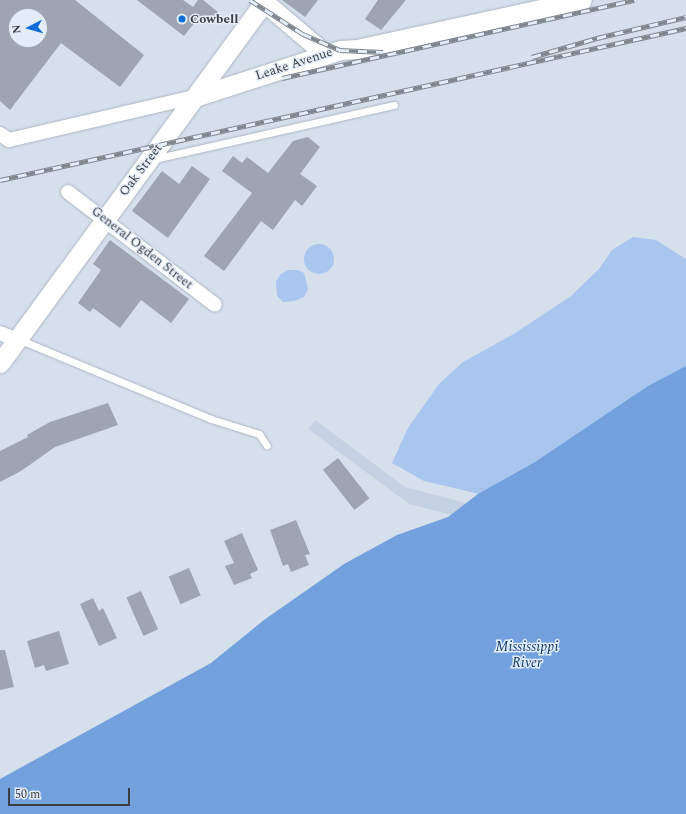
<!DOCTYPE html>
<style>
body{margin:0}
#map{position:relative;width:686px;height:814px;overflow:hidden;background:#d6dfec;font-family:Spectral,serif}
div>[style]{position:absolute}
.built>*{inset:0;background:#c4d2e3}
.green>*{inset:0;background:#a8c6ee}
.round{border-radius:50%}
.water>*{inset:0;background:#73a1dd}
.building>*{inset:0;background:#9ca5b0;transform-origin:0 0}
.roads{filter:drop-shadow(0 0 1px #acb5c1) drop-shadow(0 0 1px #acb5c1)}
.lane>*{height:7px;margin:-3.5px;padding:0 3.5px;transform-origin:3.5px;border-radius:3.5px;background:#fff}
.street>*{height:14px;margin:-7px;padding:0 7px;transform-origin:7px;border-radius:7px;background:#fff}
.secondary>*{height:19px;margin:-9.5px;padding:0 9.5px;transform-origin:9.5px;border-radius:9.5px;background:#fff}
.rail>*{height:4.5px;margin-top:-2.25px;transform-origin:0;background:repeating-linear-gradient(90deg,#e3edf9 0 9px,#7f858d 0 18px);box-sizing:border-box;border-block:1px solid #7f858d}
.dots>*{width:11px;height:11px;translate:-50% -50%;box-sizing:border-box;border:2px solid #e3edf9;border-radius:50%}
span{translate:-50% -50%;white-space:nowrap;text-align:center;line-height:1.15;-webkit-text-stroke:3px #e3edf9;paint-order:stroke}
.poi-label{font-size:13px;color:#3a3d42;font-weight:700}
.left{translate:0 -50%;text-align:left}
.street-label{font-size:13px;color:#3a3d42}
.water-label{font-size:14px;color:#0a386e;font-style:italic}
.north{position:absolute;left:8px;top:8px;width:40px;height:40px;box-sizing:border-box;background:#e3edf9;border:1px solid #9fa7b0;border-radius:50%;rotate:264deg;font-size:11px;font-weight:700;line-height:16px;text-align:center;color:#3a3d42}
.north::after{content:'';display:block;margin:auto;width:14px;height:18px;background:#0e6ed7;clip-path:polygon(50% 0,100% 100%,50% 72%,0 100%)}
.scale{position:absolute;left:8px;top:788px;width:122px;height:18px;box-sizing:border-box;border:2px solid #3a3d42;border-top:0;padding-left:5px;font-size:12px;line-height:14px;white-space:nowrap;color:#3a3d42;-webkit-text-stroke:3px #e3edf9;paint-order:stroke}
</style>
<div id="map">
<div class="built">
<div style="clip-path:polygon(315px 420px,405px 487px,587px 535px,591px 551px,409px 504px,308px 429px)"></div>
</div>
<div class="green">
<div style="clip-path:polygon(633px 237px,656px 240px,686px 259px,686px 397px,513px 502px,424px 481px,392px 463px,408px 428px,439px 384px,463px 362px,512px 335px,571px 296px,599px 269px,612px 250px)"></div>
<div class="round" style="left:304px;top:244px;width:30px;height:30px"></div>
<div style="clip-path:polygon(288px 270px,298px 270px,304px 273px,308px 289px,304px 297px,294px 301px,283px 302px,277px 296px,276px 281px,281px 274px)"></div>
</div>
<div class="water">
<div style="clip-path:polygon(686px 366px,686px 814px,0 814px,0 779px,211px 663px,264px 620px,344px 564px,397px 535px,448px 517px,478px 494px,535px 462px,648px 386px)"></div>
</div>
<div class="building">
<div style="clip-path:polygon(evenodd,0 0,75px 0,144px 55px,120px 87px,61px 43px,10px 110px,0 101px,0 0,16px 16px,40px 16px,40px 40px,16px 40px,16px 16px)"></div>
<div style="clip-path:polygon(137px 0,183px 0,193px 7px,198px 0,203px 0,218px 12px,209px 25px,199px 17px,184px 36px)"></div>
<div style="clip-path:polygon(282px 0,318px 0,305px 17px)"></div>
<div style="clip-path:polygon(378px 0,406px 0,381px 30px,365px 19px)"></div>
<div style="clip-path:polygon(308px 137px,320px 147px,300px 174px,317px 186px,302px 206px,295px 200px,273px 230px,261px 221px,224px 271px,204px 256px,252px 193px,222px 171px,233px 156px,242px 163px,247px 157px,268px 173px,293px 141px)"></div>
<div style="clip-path:polygon(192px 166px,210px 179px,168px 238px,132px 211px,162px 171px,179px 184px)"></div>
<div style="clip-path:polygon(110px 240px,189px 299px,171px 323px,141px 300px,120px 328px,93px 308px,90px 312px,78px 303px,101px 270px,93px 264px)"></div>
<div style="clip-path:polygon(108px 403px,118px 425px,55px 447px,21px 471px,0 482px,0 451px,28px 437px,27px 435px,50px 422px)"></div>
<div style="left:338px;top:458px;width:51px;height:19px;rotate:52deg"></div>
<div style="clip-path:polygon(296px 520px,310px 554px,305px 555px,309px 565px,291px 572px,288px 564px,283px 566px,270px 530px)"></div>
<div style="clip-path:polygon(242px 533px,258px 570px,250px 574px,252px 578px,234px 585px,225px 566px,234px 563px,224px 541px)"></div>
<div style="left:189px;top:568px;width:30px;height:22px;rotate:67deg"></div>
<div style="left:141px;top:591px;width:42px;height:16px;rotate:66deg"></div>
<div style="clip-path:polygon(93px 598px,99px 611px,103px 608px,117px 638px,99px 646px,80px 604px)"></div>
<div style="clip-path:polygon(59px 631px,69px 664px,46px 671px,44px 665px,35px 668px,27px 641px)"></div>
<div style="clip-path:polygon(0 650px,5px 650px,14px 687px,0 690px)"></div>
</div>
<div class="roads">
<div class="lane">
<div style="left:154px;top:159px;width:246px;rotate:-12.7deg"></div>
<div style="left:18px;top:339px;width:209px;rotate:22.5deg"></div>
<div style="left:211px;top:419px;width:50px;rotate:17.4deg"></div>
<div style="left:259px;top:434px;width:14px;rotate:56deg"></div>
</div>
<div class="street">
<div style="left:0;top:134px;width:11px;rotate:34deg"></div>
<div style="left:9px;top:140px;width:194px;rotate:-13.1deg"></div>
<div style="left:68px;top:192px;width:185px;rotate:37.5deg"></div>
<div style="left:0;top:333px;width:16px;rotate:22deg"></div>
</div>
<div class="secondary">
<div style="left:264px;top:2px;width:80px;rotate:40.4deg"></div>
<div style="left:198px;top:96px;width:149px;rotate:-17.9deg"></div>
<div style="left:340px;top:50px;width:17px;rotate:-3deg"></div>
<div style="left:357px;top:49px;width:230px;rotate:-12.3deg"></div>
<div style="left:0;top:363px;width:450px;rotate:-53.8deg"></div>
</div>
</div>
<div class="rail">
<div style="left:250px;top:0;width:63px;rotate:32.7deg"></div>
<div style="left:303px;top:34px;width:40px;rotate:23.4deg"></div>
<div style="left:340px;top:50px;width:43px;rotate:2.7deg"></div>
<div style="left:532px;top:57px;width:68px;rotate:-16.3deg"></div>
<div style="left:597px;top:38px;width:91px;rotate:-13.3deg"></div>
<div style="left:282px;top:78px;width:361px;rotate:-12.5deg"></div>
<div style="left:0;top:180px;width:703px;rotate:-12.49deg"></div>
</div>
<div class="dots">
<div style="left:182px;top:19px;background:#0e6ed7"></div>
</div>
<div class="poi-label">
<span class="left" style="left:190px;top:19px">Cowbell</span>
</div>
<div class="street-label">
<span style="left:294px;top:64px;rotate:-18deg">Leake Avenue</span>
<span style="left:141px;top:170px;rotate:-53deg">Oak Street</span>
<span style="left:142px;top:248px;rotate:38deg">General Ogden Street</span>
</div>
<div class="water-label">
<span style="left:527px;top:655px">Mississippi<br>River</span>
</div>
<div class="north">N</div>
<div class="scale">50 m</div>
</div>
